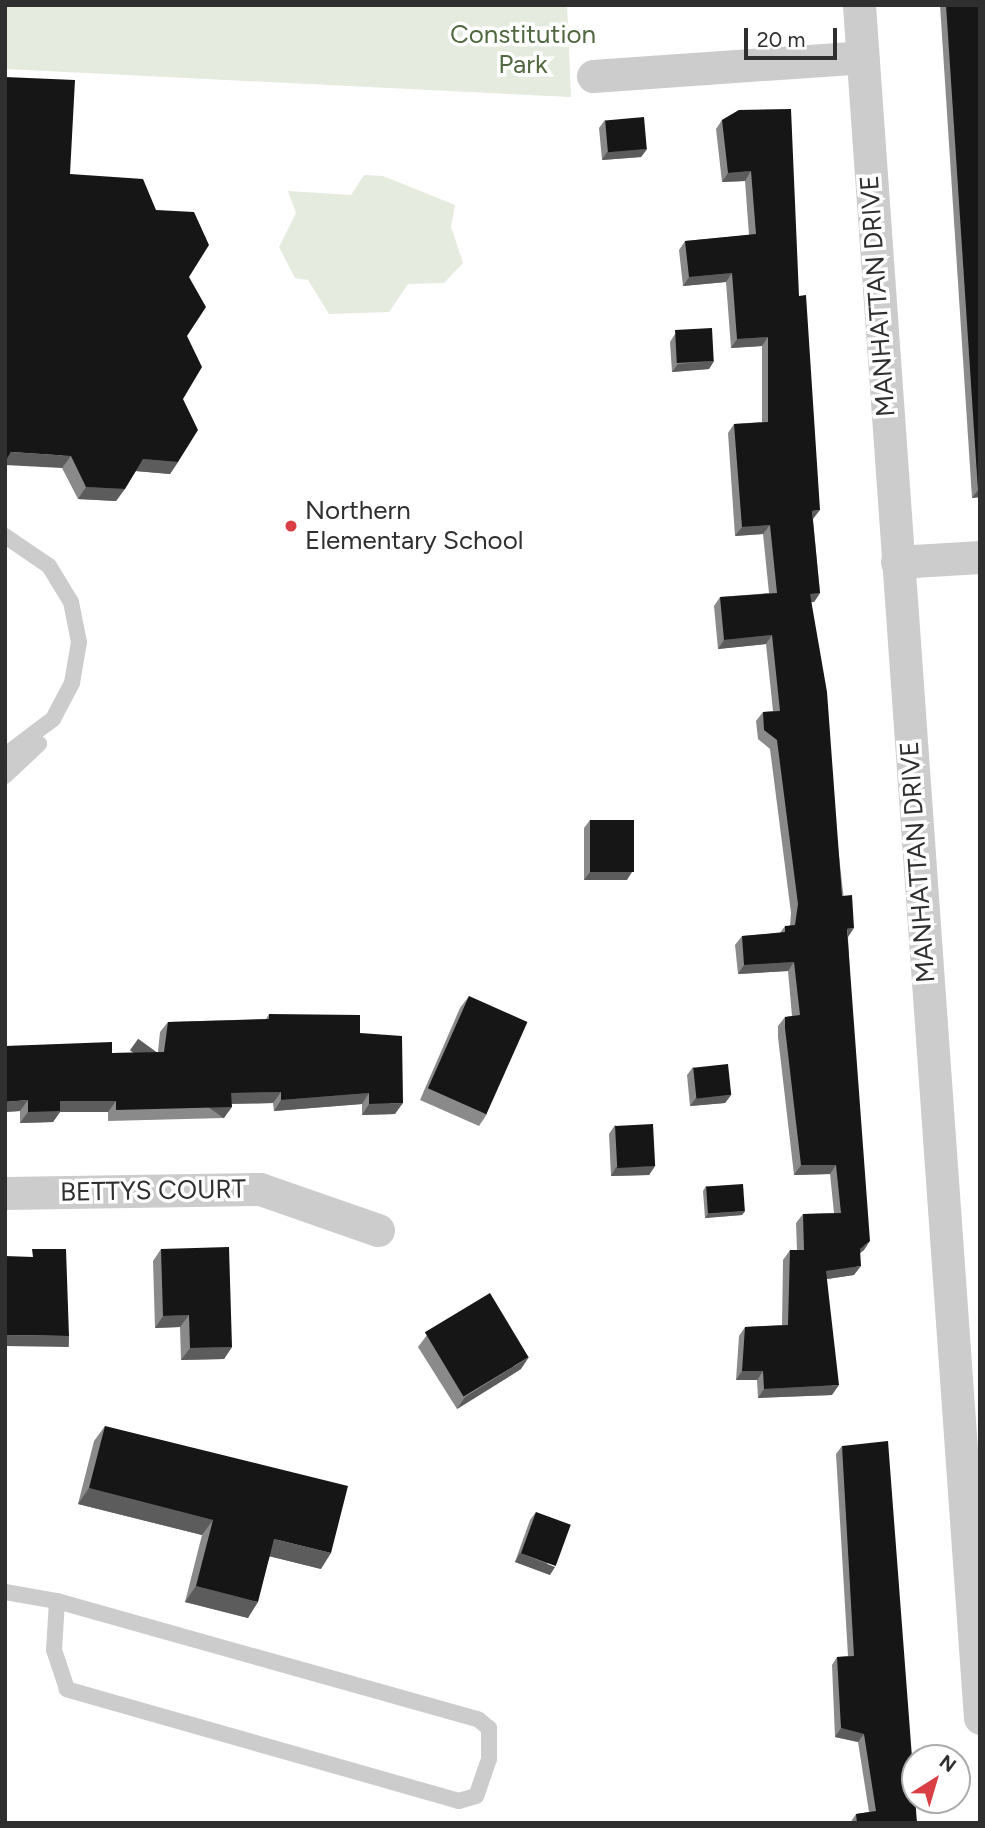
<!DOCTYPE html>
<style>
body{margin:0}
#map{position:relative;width:985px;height:1828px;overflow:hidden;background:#fff;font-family:Figtree,sans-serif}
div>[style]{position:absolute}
.green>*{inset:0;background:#e5ebde}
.lane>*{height:16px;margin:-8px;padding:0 8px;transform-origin:8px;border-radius:8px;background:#ccc}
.street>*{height:33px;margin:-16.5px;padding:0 16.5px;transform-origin:16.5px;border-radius:16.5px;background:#ccc}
.wall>*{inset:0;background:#8a8a8a}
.shaded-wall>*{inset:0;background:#5c5c5c;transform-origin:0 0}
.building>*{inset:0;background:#161616;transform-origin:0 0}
.dots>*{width:19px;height:19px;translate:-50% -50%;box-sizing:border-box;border:4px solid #fff;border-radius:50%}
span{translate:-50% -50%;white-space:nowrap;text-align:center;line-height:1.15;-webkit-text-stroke:7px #fff;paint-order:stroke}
.park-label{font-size:26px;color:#516840}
.street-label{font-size:26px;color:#2f2f2f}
.poi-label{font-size:26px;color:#2f2f2f}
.left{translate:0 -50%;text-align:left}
.frame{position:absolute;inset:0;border:7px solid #2f2f2f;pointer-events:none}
.north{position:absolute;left:901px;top:1744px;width:70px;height:70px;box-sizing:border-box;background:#fff;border:2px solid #acacac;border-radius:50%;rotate:37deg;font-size:19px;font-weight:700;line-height:28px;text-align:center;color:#2f2f2f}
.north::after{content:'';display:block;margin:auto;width:24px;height:32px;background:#d93f44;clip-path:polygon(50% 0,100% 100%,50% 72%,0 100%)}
.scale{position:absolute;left:744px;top:28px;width:93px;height:32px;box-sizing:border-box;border:4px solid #2f2f2f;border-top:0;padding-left:9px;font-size:21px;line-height:24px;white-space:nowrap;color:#2f2f2f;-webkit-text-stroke:5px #fff;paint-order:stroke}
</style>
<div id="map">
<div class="green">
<div style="clip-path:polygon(5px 5px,567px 5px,571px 97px,5px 69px)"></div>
<div style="clip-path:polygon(364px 175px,383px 176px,455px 205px,451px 227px,463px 263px,444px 283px,408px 284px,389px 312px,329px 314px,308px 280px,295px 278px,279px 247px,296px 213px,288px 191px,351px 195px)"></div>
</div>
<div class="lane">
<div style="left:5px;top:536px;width:53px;rotate:34.3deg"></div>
<div style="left:49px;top:566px;width:42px;rotate:58.6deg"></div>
<div style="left:71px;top:602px;width:41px;rotate:78.7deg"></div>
<div style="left:79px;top:642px;width:42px;rotate:99.7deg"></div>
<div style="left:72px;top:683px;width:41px;rotate:117.8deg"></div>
<div style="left:53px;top:719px;width:60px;rotate:143.1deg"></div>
<div style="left:5px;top:776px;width:47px;rotate:-43.3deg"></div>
<div style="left:5px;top:1592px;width:53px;rotate:9.8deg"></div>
<div style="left:57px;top:1601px;width:438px;rotate:15.7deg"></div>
<div style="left:479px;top:1720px;width:13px;rotate:39deg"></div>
<div style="left:489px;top:1728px;width:31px;rotate:90deg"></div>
<div style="left:489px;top:1759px;width:39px;rotate:109deg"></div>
<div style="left:476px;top:1796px;width:18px;rotate:164deg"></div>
<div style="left:459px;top:1801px;width:408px;rotate:-164.1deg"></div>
<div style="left:67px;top:1689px;width:41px;rotate:-108.4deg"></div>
<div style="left:54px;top:1650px;width:49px;rotate:-86.5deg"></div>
</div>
<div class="street">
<div style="left:859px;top:5px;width:1717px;rotate:85.96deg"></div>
<div style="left:593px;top:76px;width:270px;rotate:-4deg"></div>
<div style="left:897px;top:562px;width:83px;rotate:-3.4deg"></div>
<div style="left:5px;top:1193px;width:255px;rotate:-0.9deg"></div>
<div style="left:260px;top:1189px;width:125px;rotate:19.2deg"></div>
</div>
<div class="wall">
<div style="clip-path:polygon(940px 5px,980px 5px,980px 497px,972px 498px)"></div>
<div style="clip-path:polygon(739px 110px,799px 296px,813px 519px,820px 593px,814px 602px,811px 602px,848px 937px,864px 1250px,860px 1253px,854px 1275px,827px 1279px,832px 1395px,758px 1398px,757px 1380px,736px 1380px,739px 1336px,745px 1327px,782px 1325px,783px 1260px,790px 1250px,797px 1250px,796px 1223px,803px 1214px,834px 1213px,830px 1174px,794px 1175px,778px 1037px,778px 1026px,785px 1017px,792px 1016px,788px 971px,738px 974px,735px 945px,742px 936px,780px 933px,785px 926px,790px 926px,791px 913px,770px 749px,758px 739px,756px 721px,763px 712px,773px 711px,766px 644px,718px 649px,714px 606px,720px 597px,769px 593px,763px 534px,735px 536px,728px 433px,734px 424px,762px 422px,762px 346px,731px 348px,726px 282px,683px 286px,679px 250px,685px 241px,749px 235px,745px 181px,722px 182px,716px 129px,722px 120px)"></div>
<div style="clip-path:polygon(605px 120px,647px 149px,641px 157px,602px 160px,599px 128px)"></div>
<div style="clip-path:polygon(70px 174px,156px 210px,189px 277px,183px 399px,178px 462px,170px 474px,136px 471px,116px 501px,78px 499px,62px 468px)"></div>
<div style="clip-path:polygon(675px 334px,714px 361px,709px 369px,672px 372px,670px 342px)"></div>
<div style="clip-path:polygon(590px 820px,627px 880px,584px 880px,584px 828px)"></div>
<div style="clip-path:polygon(469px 996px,487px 1114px,479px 1126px,420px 1100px,460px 1008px)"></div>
<div style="clip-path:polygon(269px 1014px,360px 1033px,395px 1114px,362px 1115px,362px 1104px,274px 1111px,273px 1103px,232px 1104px,224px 1118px,108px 1121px,108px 1112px,60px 1112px,53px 1122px,20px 1123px,20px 1111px,5px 1112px,112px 1053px,158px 1052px,160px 1032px,168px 1022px,266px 1019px)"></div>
<div style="clip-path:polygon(693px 1067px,731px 1095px,725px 1103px,690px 1106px,687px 1075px)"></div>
<div style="clip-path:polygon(615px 1125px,655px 1166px,649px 1175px,611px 1176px,609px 1134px)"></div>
<div style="clip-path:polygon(706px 1186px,745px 1211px,742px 1215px,705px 1218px,703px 1191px)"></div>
<div style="clip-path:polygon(161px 1249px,232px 1347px,224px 1359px,181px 1360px,180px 1327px,155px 1328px,153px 1261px)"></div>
<div style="clip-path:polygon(427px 1335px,521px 1369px,457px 1409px,418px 1347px)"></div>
<div style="clip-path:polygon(105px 1426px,321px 1569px,270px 1556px,248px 1618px,185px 1602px,202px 1535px,78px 1504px,94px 1441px)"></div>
<div style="clip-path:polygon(842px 1446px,917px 1823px,850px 1823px,856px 1814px,869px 1812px,858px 1742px,835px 1737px,832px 1665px,837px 1657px,848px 1656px,836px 1454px)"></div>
<div style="clip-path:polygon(536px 1512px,550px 1575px,515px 1562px,530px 1520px)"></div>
</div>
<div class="shaded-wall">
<div style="clip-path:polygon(647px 149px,641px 157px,602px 160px,607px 152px)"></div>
<div style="clip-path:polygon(751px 171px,745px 181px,722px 182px,728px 173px)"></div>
<div style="clip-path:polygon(732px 273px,726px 282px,683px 286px,689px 277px)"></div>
<div style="clip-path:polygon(768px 337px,762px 346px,731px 348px,737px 339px)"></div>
<div style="clip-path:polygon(714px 361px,709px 369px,672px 372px,678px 364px)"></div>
<div style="clip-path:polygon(11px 452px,71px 456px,62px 468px,5px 465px,5px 461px)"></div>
<div style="clip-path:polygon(143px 459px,178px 462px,170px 474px,135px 471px)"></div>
<div style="clip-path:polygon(86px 487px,125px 489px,116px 501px,78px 499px)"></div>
<div style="clip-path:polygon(978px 490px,980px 490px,980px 497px,972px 498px)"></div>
<div style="clip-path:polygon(820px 510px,813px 519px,812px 511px)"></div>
<div style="clip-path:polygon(770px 525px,763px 534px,735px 536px,742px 527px)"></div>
<div style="clip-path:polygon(820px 593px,814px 602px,803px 603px,810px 594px)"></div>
<div style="clip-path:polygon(772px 635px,766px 644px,718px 649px,724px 640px)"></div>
<div style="clip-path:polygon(590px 872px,632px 872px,627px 880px,584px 880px)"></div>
<div style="clip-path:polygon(854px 928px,848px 937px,847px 929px)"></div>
<div style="clip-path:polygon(794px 962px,788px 971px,738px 974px,744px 965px)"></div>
<div style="clip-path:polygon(281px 1092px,273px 1103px,224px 1104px,231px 1093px)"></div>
<div style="clip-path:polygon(369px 1093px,362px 1104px,274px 1111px,281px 1100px)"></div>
<div style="clip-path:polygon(731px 1095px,725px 1103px,690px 1106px,696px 1098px)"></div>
<div style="clip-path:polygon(28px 1100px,20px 1111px,5px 1112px,5px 1102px)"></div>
<div style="clip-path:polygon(60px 1101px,116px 1101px,108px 1112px,60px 1112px,53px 1122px,20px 1123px,28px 1112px)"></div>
<div style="clip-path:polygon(403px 1103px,395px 1114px,362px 1115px,369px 1104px)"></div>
<div style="left:232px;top:1107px;width:14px;height:116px;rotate:126deg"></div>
<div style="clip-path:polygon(801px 1165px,836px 1165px,830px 1174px,794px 1175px)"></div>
<div style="clip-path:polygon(655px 1166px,649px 1175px,611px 1176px,616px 1167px)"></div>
<div style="clip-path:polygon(745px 1211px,742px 1215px,705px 1218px,708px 1214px)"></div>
<div style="clip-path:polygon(870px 1241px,864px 1250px,854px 1258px,860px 1249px)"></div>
<div style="clip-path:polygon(861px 1266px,854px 1275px,820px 1280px,826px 1271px)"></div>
<div style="clip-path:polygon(189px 1315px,180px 1327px,155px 1328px,163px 1316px)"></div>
<div style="left:5px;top:1335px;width:64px;height:11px;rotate:1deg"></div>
<div style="clip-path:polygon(232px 1347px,224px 1359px,181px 1360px,190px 1348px)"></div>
<div style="clip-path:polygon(529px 1357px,521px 1369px,457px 1409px,465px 1397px)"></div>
<div style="clip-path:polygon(742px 1371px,763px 1371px,757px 1380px,736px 1380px)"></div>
<div style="clip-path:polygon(839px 1385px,832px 1395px,758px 1398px,764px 1389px)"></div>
<div style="clip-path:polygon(89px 1488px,213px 1520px,202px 1535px,78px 1504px)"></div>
<div style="clip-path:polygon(274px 1539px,331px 1553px,321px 1569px,264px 1555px)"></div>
<div style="clip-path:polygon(520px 1553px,555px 1567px,550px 1575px,515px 1562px)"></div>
<div style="clip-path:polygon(196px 1586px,258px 1602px,248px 1618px,185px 1602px)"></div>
<div style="clip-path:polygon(841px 1728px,864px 1734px,858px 1742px,835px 1737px)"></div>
</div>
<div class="building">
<div style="clip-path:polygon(946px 5px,980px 5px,980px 490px,978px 490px)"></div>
<div style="clip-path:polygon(5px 77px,75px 80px,70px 174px,143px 179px,156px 210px,194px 212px,209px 245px,189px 277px,206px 307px,187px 336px,202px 367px,183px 399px,198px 430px,178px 462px,143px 459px,125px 489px,86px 487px,71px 456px,11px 452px,5px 462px)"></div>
<div style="clip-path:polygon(791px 109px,799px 296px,806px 295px,820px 510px,812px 511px,820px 593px,810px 594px,827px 692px,842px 896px,852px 895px,854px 928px,847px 929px,870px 1241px,860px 1249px,861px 1266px,826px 1271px,839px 1385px,764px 1389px,763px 1371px,742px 1371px,745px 1327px,788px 1325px,790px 1250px,804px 1250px,803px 1214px,841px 1213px,836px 1165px,801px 1165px,785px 1028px,785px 1017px,800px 1015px,794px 962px,744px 965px,742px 936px,785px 932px,785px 926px,795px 925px,798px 904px,777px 740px,764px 730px,763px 712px,780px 711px,772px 635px,724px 640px,720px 597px,777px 593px,770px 525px,742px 527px,734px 424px,768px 422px,768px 337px,737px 339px,732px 273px,689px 277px,685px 241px,756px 234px,751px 171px,728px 173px,722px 120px,739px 110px)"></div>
<div style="left:644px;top:117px;width:32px;height:39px;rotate:85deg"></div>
<div style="left:712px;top:328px;width:33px;height:37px;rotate:87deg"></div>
<div style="left:590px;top:820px;width:44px;height:52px"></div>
<div style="left:469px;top:996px;width:64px;height:101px;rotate:24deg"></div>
<div style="clip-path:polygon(269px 1014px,360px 1015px,360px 1033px,402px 1036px,403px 1103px,369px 1104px,369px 1093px,281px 1100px,281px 1092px,231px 1093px,232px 1107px,116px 1110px,116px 1101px,60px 1101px,60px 1111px,28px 1112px,28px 1100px,5px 1102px,5px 1046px,112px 1042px,112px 1053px,164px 1052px,168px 1022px,269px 1019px)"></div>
<div style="left:728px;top:1064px;width:31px;height:35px;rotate:84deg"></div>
<div style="left:653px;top:1124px;width:42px;height:38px;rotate:87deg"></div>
<div style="left:743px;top:1184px;width:27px;height:37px;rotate:86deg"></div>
<div style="clip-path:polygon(229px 1247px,232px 1347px,190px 1348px,189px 1315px,163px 1316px,161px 1249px)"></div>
<div style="clip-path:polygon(32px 1249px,66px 1249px,69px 1336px,5px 1335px,5px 1256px,33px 1257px)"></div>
<div style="left:490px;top:1293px;width:75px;height:76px;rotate:59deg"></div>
<div style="clip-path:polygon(105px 1426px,348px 1486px,331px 1553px,274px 1539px,258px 1602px,196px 1586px,213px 1520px,89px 1488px)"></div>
<div style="clip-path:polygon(888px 1441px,917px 1823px,857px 1823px,856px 1814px,876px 1811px,864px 1734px,841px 1728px,837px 1657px,854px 1656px,842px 1446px)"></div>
<div style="left:536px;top:1512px;width:37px;height:44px;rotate:20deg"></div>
</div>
<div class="dots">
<div style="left:291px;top:526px;background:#d93f44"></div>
</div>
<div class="park-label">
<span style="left:523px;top:50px">Constitution<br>Park</span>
</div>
<div class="street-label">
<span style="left:878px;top:296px;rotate:-94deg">MANHATTAN DRIVE</span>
<span style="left:918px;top:862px;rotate:-94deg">MANHATTAN DRIVE</span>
<span style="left:153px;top:1191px;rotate:-1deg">BETTYS COURT</span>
</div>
<div class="poi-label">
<span class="left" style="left:305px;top:526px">Northern<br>Elementary School</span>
</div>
<div class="frame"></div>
<div class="north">N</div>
<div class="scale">20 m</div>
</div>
